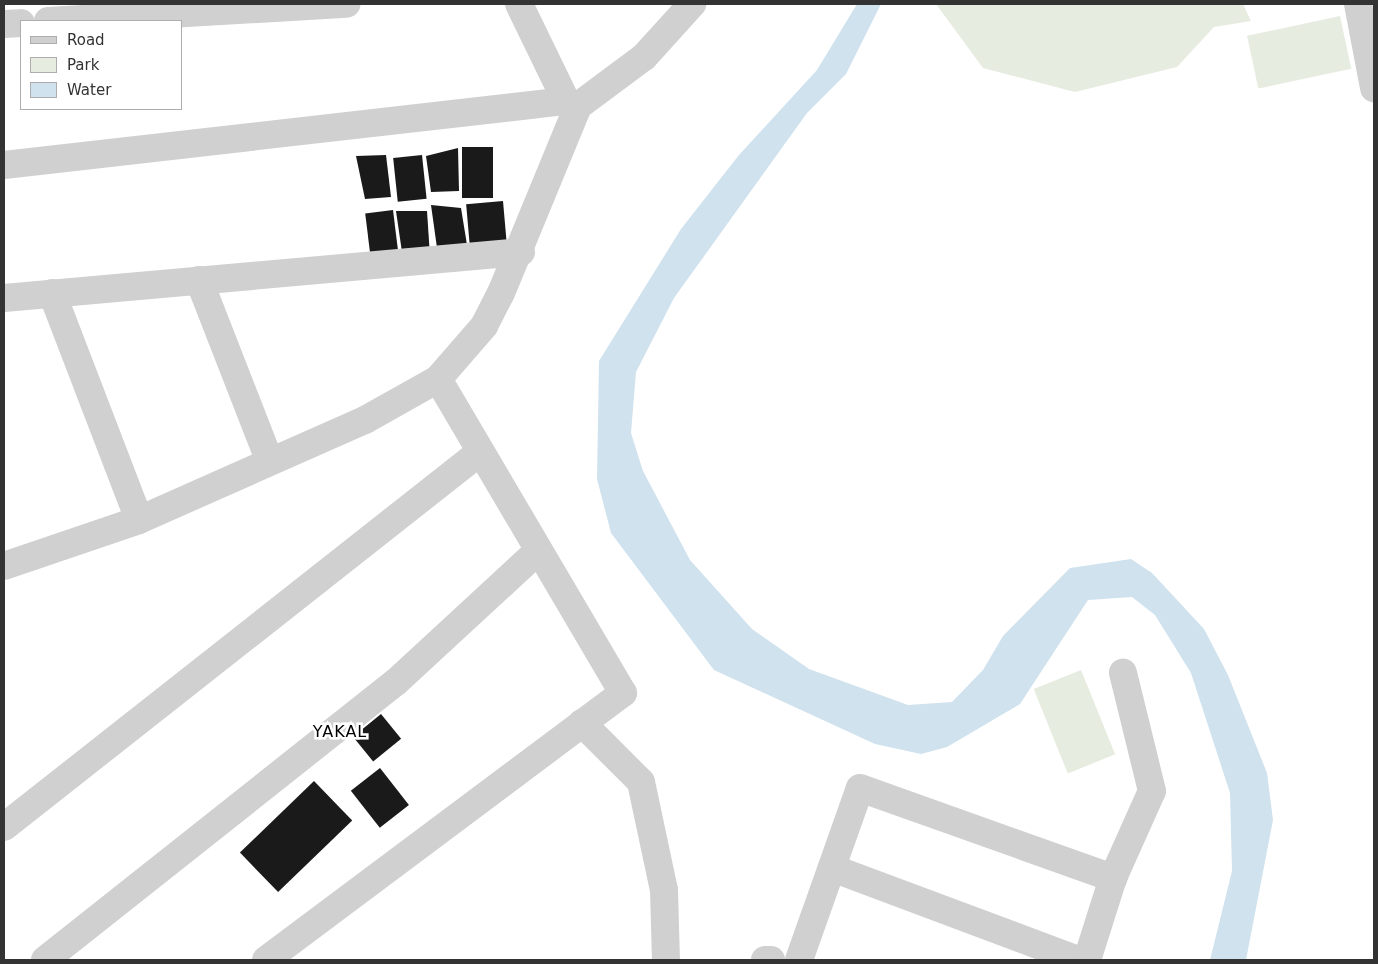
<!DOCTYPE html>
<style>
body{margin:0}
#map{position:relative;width:1378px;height:964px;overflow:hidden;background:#fff;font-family:"DejaVu Sans",sans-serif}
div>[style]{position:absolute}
.green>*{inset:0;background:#e6ecdf;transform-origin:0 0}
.water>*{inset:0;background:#cfe2ee}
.building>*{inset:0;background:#1a1a1a;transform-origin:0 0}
.minor>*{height:28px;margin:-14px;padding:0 14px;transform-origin:14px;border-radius:14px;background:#d0d0d0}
span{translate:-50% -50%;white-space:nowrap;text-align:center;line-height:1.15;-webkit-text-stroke:5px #fff;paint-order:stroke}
.quarter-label{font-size:16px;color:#000;letter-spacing:1px}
.frame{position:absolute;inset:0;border:5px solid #333;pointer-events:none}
.legend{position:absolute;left:20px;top:20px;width:162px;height:90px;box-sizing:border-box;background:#fff;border:1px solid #adadad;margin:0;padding:6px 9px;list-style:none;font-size:15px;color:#333}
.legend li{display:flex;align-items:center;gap:10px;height:25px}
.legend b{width:25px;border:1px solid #adadad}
</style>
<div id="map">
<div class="green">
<div style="clip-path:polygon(936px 4px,1243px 4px,1251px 21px,1214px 27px,1177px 67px,1075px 92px,983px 68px)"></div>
<div style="left:1340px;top:16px;width:54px;height:95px;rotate:78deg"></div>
<div style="left:1081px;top:670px;width:91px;height:51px;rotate:68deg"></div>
</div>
<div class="water">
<div style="clip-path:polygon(857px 4px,881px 4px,846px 74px,807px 113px,674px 298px,636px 372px,631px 433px,643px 471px,690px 560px,752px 629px,809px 669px,908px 705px,952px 702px,983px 670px,1003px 636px,1070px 568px,1131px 559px,1152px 573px,1204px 629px,1228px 675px,1267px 773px,1273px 820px,1246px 960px,1210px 960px,1232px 871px,1230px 793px,1191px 673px,1155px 615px,1132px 597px,1088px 600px,1020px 704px,947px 747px,921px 754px,875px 744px,714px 670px,611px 533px,597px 479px,599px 361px,681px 229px,739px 155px,817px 70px)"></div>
</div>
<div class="building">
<div style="left:462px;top:147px;width:31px;height:51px"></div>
<div style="clip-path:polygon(458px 148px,459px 191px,431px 192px,426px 156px)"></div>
<div style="clip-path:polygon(386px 155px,391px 197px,365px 199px,356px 156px)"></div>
<div style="left:422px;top:155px;width:44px;height:29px;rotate:84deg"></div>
<div style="left:503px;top:201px;width:47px;height:37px;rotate:85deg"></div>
<div style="clip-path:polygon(431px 205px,461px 208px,468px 251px,438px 255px)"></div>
<div style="left:393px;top:210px;width:59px;height:28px;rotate:83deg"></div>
<div style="clip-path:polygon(396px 211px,427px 211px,430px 256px,403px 259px)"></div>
<div style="left:381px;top:714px;width:32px;height:36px;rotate:51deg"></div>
<div style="left:380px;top:768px;width:47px;height:37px;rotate:52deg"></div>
<div style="left:314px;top:781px;width:55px;height:103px;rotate:46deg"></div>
</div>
<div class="minor">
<div style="left:519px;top:4px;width:108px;rotate:64.1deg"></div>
<div style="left:1358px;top:4px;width:86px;rotate:79.2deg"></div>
<div style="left:48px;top:21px;width:299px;rotate:-3.3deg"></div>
<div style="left:4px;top:24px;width:17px;rotate:-3deg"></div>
<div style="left:4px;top:165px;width:566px;rotate:-6.5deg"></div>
<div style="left:566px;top:101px;width:13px;rotate:23deg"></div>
<div style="left:199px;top:280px;width:193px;rotate:68.7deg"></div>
<div style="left:52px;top:293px;width:243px;rotate:69deg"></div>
<div style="left:4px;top:298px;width:519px;rotate:-5.08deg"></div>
<div style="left:4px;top:566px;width:143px;rotate:-18.8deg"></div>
<div style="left:139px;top:520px;width:247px;rotate:-23.9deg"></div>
<div style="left:365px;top:420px;width:84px;rotate:-29.3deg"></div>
<div style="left:438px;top:379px;width:70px;rotate:-49deg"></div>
<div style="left:484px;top:326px;width:37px;rotate:-63deg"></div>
<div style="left:501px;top:293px;width:202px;rotate:-67.6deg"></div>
<div style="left:578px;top:106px;width:82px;rotate:-36.6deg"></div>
<div style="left:644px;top:57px;width:72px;rotate:-47.8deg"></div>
<div style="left:582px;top:723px;width:83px;rotate:45deg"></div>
<div style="left:641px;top:782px;width:110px;rotate:78deg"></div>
<div style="left:664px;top:890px;width:70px;rotate:88.4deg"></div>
<div style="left:4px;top:827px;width:606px;rotate:-38.23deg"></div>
<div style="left:832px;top:868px;width:263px;rotate:20.5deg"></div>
<div style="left:45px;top:960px;width:448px;rotate:-38.4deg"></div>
<div style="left:396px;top:682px;width:192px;rotate:-42.7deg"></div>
<div style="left:266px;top:960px;width:446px;rotate:-36.8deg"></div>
<div style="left:623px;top:693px;width:364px;rotate:-120.5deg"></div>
<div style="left:765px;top:960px;width:6px"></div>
<div style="left:799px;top:960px;width:182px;rotate:-70.5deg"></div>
<div style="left:860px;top:788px;width:269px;rotate:19.6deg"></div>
<div style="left:1087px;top:960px;width:86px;rotate:-72.4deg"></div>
<div style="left:1113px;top:878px;width:95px;rotate:-65.9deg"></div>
<div style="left:1152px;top:791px;width:122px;rotate:-103.8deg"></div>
</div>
<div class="quarter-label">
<span style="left:340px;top:732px">YAKAL</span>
</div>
<div class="frame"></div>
<ul class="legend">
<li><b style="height:6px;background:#d0d0d0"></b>Road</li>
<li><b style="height:14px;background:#e6ecdf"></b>Park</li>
<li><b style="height:14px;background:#cfe2ee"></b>Water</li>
</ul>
</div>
